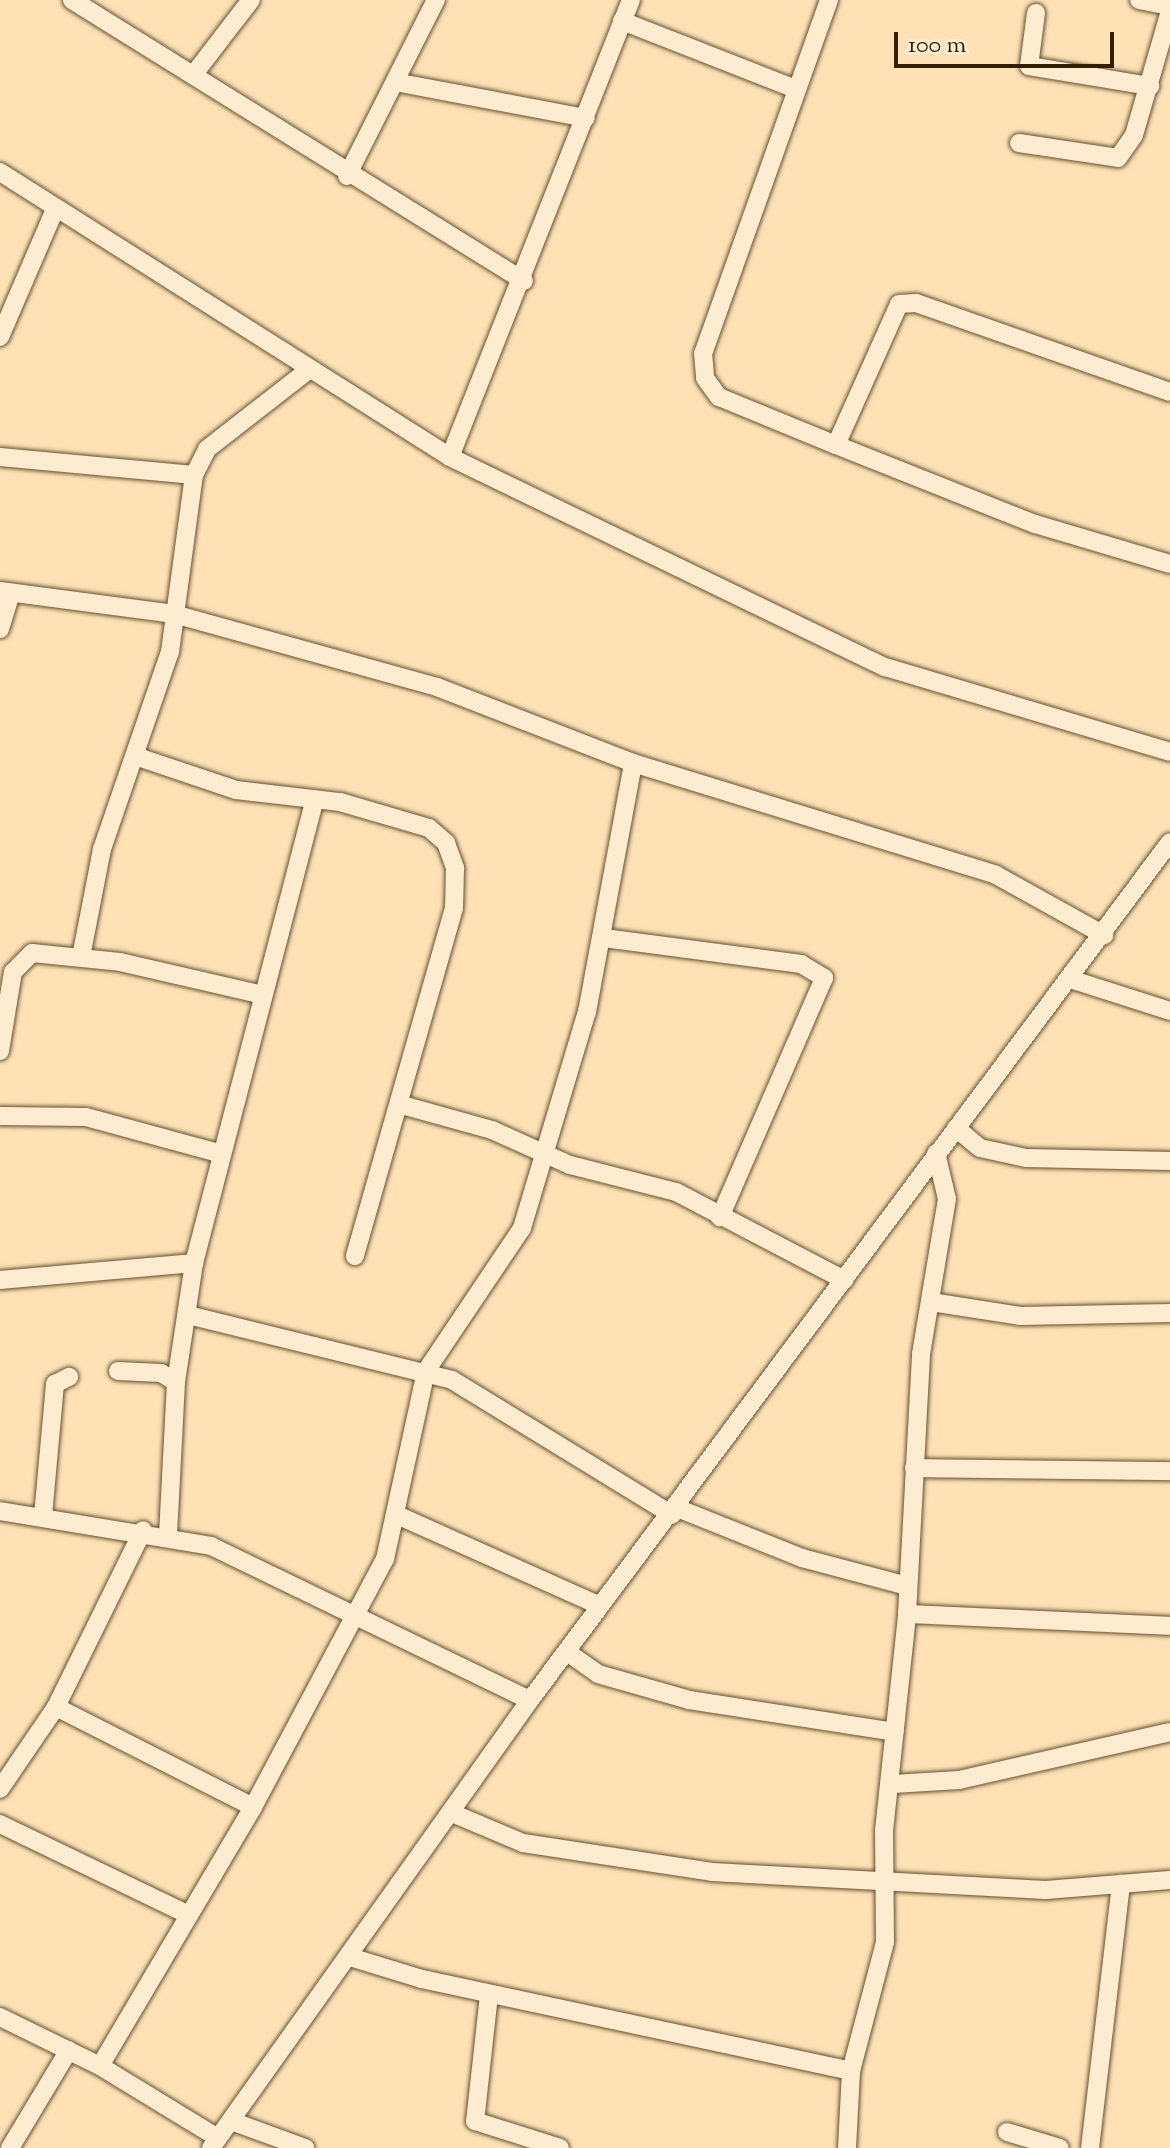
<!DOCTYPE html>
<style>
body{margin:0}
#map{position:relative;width:1170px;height:2148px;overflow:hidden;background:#fee2b6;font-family:"Sorts Mill Goudy",serif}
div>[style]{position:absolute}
.roads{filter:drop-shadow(0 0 2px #654f2f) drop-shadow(0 0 2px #654f2f)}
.street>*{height:18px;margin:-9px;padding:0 9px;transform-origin:9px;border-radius:9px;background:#feecd0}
span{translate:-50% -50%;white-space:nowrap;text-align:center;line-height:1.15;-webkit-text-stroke:7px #feecd0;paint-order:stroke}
.scale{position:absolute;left:894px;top:32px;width:220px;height:36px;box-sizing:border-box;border:4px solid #321e02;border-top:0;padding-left:10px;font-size:24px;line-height:28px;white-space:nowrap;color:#321e02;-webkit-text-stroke:6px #feecd0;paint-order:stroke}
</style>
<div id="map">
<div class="roads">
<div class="street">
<div style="left:72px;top:0;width:532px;rotate:31.87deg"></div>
<div style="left:829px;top:0;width:375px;rotate:109.6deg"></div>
<div style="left:703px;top:353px;width:25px;rotate:85deg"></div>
<div style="left:705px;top:378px;width:24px;rotate:54deg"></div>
<div style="left:719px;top:397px;width:126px;rotate:22.3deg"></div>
<div style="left:836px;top:445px;width:214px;rotate:21.7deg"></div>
<div style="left:1035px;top:524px;width:141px;rotate:16.5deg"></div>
<div style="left:1139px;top:0;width:32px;rotate:11deg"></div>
<div style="left:1036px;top:13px;width:53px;rotate:97.5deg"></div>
<div style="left:1029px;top:66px;width:123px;rotate:9.4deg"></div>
<div style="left:622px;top:21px;width:184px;rotate:21.4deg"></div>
<div style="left:194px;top:74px;width:93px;rotate:-52.4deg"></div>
<div style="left:395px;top:82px;width:194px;rotate:10.7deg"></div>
<div style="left:1019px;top:143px;width:100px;rotate:8.6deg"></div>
<div style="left:1118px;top:158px;width:28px;rotate:-55deg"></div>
<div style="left:1134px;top:135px;width:129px;rotate:-73.8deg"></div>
<div style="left:0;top:172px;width:533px;rotate:32.35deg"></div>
<div style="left:450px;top:457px;width:483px;rotate:25.8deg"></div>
<div style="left:885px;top:667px;width:297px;rotate:16.6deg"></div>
<div style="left:347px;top:176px;width:197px;rotate:-63.2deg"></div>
<div style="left:0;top:337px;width:139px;rotate:-66.7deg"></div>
<div style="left:836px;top:445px;width:154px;rotate:-65.9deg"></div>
<div style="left:899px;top:304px;width:17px;rotate:-3deg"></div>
<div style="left:916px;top:303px;width:269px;rotate:19.3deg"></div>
<div style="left:0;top:457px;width:195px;rotate:5.3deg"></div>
<div style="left:450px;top:457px;width:492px;rotate:-68.4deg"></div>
<div style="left:0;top:591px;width:176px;rotate:7.5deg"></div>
<div style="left:174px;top:614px;width:273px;rotate:15.5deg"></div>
<div style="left:437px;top:687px;width:210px;rotate:21.2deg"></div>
<div style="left:633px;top:763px;width:380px;rotate:17.1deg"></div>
<div style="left:996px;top:875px;width:124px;rotate:29.1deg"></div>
<div style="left:0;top:629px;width:38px;rotate:-73deg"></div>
<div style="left:135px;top:756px;width:107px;rotate:18.6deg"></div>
<div style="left:236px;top:790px;width:105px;rotate:6.6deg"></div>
<div style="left:340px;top:802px;width:93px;rotate:16.3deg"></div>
<div style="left:429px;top:828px;width:23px;rotate:41deg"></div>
<div style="left:446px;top:843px;width:27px;rotate:70deg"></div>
<div style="left:455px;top:868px;width:40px;rotate:91.4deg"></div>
<div style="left:454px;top:908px;width:362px;rotate:105.9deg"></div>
<div style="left:604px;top:938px;width:199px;rotate:7.5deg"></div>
<div style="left:801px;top:964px;width:27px;rotate:31deg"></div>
<div style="left:824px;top:978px;width:261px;rotate:113.5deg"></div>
<div style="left:81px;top:957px;width:110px;rotate:-79deg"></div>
<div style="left:102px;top:849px;width:208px;rotate:-71deg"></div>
<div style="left:170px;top:652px;width:179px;rotate:-82.3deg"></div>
<div style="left:194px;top:475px;width:29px;rotate:-63deg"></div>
<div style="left:207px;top:449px;width:125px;rotate:-37.9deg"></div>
<div style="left:1073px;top:980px;width:102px;rotate:17.7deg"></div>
<div style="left:0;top:1051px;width:80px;rotate:-80.7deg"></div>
<div style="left:13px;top:972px;width:27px;rotate:-45deg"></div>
<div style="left:32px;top:953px;width:88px;rotate:5.8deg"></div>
<div style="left:120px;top:962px;width:147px;rotate:13deg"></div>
<div style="left:402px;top:1105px;width:93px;rotate:15.5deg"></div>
<div style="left:492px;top:1130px;width:85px;rotate:24.2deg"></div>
<div style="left:570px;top:1165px;width:109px;rotate:14.3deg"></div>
<div style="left:676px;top:1192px;width:190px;rotate:27.6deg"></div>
<div style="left:0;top:1116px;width:86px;rotate:0.7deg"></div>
<div style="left:86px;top:1117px;width:141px;rotate:15.2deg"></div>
<div style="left:956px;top:1128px;width:31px;rotate:40deg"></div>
<div style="left:980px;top:1148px;width:47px;rotate:12.3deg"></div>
<div style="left:1026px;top:1158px;width:144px;rotate:1.2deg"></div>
<div style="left:0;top:1280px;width:195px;rotate:-5deg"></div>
<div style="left:931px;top:1302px;width:90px;rotate:8.9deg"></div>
<div style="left:1020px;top:1316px;width:150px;rotate:-1.1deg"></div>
<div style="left:188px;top:1315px;width:272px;rotate:13.8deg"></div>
<div style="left:452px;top:1380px;width:258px;rotate:31.5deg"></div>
<div style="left:118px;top:1371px;width:43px;rotate:2.7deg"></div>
<div style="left:161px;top:1373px;width:17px;rotate:31deg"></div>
<div style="left:914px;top:1468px;width:256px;rotate:0.7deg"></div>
<div style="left:677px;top:1508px;width:135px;rotate:21.8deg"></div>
<div style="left:802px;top:1558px;width:109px;rotate:14.9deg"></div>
<div style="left:0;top:1511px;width:214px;rotate:9.4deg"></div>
<div style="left:211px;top:1546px;width:354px;rotate:25.8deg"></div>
<div style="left:397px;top:1515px;width:222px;rotate:24.1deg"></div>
<div style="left:43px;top:1516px;width:133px;rotate:-84.8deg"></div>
<div style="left:55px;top:1384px;width:16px;rotate:-27deg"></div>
<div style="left:168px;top:1535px;width:153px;rotate:-87deg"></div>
<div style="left:176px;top:1382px;width:120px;rotate:-81.4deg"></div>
<div style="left:194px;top:1263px;width:479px;rotate:-75.4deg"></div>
<div style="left:907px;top:1614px;width:263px;rotate:2.6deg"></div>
<div style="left:567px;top:1652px;width:38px;rotate:35deg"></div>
<div style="left:598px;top:1674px;width:95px;rotate:15.9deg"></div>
<div style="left:689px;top:1700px;width:208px;rotate:8.8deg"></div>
<div style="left:56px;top:1707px;width:221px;rotate:26.9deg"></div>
<div style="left:893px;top:1784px;width:66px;rotate:-3.5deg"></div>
<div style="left:959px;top:1780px;width:216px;rotate:-12.8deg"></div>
<div style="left:0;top:1789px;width:99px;rotate:-55.7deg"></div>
<div style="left:56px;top:1707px;width:197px;rotate:-63.8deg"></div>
<div style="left:452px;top:1813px;width:77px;rotate:22.9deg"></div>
<div style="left:523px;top:1843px;width:191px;rotate:8.7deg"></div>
<div style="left:712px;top:1872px;width:334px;rotate:3.1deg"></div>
<div style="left:1046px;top:1890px;width:124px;rotate:-4.6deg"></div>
<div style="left:0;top:1824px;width:210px;rotate:25.7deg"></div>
<div style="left:350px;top:1957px;width:75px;rotate:17deg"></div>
<div style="left:422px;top:1979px;width:439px;rotate:12.1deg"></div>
<div style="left:489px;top:1995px;width:127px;rotate:96.3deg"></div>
<div style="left:475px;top:2121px;width:89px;rotate:17.6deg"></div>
<div style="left:0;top:2017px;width:111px;rotate:26.1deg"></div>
<div style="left:100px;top:2066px;width:138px;rotate:31.4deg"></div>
<div style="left:100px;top:2066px;width:301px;rotate:-59.4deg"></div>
<div style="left:253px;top:1807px;width:281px;rotate:-62deg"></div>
<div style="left:385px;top:1559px;width:192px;rotate:-77.7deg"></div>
<div style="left:426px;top:1371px;width:172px;rotate:-56.1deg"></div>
<div style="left:522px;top:1228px;width:226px;rotate:-73.3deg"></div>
<div style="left:587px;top:1012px;width:253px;rotate:-79.5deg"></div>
<div style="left:234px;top:2122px;width:76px;rotate:20.1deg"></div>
<div style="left:1007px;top:2132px;width:55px;rotate:16.8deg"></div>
<div style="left:10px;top:2148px;width:114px;rotate:-59deg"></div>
<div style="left:211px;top:2148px;width:550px;rotate:-54.55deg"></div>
<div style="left:530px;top:1700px;width:1070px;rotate:-53.28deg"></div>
<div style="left:847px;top:2148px;width:77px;rotate:-87deg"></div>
<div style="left:851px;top:2071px;width:133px;rotate:-75.2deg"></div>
<div style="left:885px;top:1942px;width:111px;rotate:-90.5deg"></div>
<div style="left:884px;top:1831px;width:218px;rotate:-83.9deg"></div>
<div style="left:907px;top:1614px;width:260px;rotate:-86.9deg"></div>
<div style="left:921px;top:1354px;width:157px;rotate:-80.5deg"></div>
<div style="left:947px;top:1199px;width:47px;rotate:-103.4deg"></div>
<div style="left:1090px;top:2148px;width:266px;rotate:-83.3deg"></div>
</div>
</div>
<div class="scale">100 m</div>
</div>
